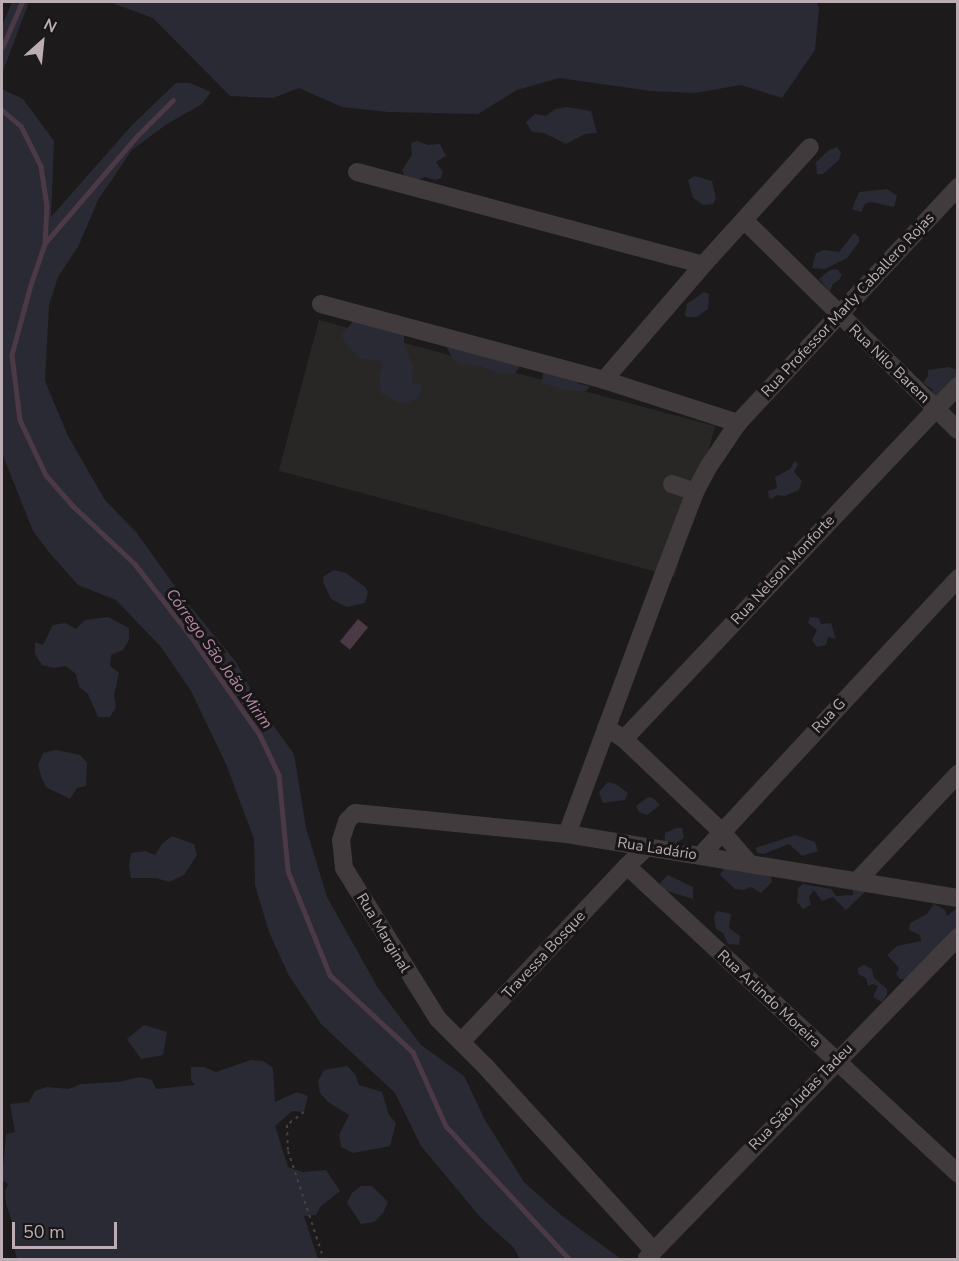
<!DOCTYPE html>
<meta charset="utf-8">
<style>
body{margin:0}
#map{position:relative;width:959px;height:1261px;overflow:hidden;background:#1c1a1a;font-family:"Nunito Sans",sans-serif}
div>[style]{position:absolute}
.built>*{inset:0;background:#292626;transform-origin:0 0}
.green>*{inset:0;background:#2a2a34}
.water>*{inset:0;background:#4b3946;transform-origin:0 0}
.stream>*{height:4.5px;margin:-2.25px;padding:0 2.25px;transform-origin:2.25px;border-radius:2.25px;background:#4b3946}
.path>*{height:2px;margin-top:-1px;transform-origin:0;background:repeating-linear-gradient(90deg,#484144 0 3px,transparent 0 7.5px)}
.minor>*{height:18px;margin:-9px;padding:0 9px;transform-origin:9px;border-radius:9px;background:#413b3d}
span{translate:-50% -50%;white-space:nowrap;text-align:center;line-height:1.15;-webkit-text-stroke:6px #171515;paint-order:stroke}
.street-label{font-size:15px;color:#baadb3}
.water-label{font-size:16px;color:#b387a4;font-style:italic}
.frame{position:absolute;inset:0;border:3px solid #baadb3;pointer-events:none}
.north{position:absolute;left:12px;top:12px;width:60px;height:60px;-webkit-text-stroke:4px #171515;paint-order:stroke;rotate:27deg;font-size:16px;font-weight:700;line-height:24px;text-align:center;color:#baadb3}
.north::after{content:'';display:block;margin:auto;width:21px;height:27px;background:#baadb3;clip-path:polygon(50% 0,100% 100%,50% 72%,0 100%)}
.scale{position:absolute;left:12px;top:1222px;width:105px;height:27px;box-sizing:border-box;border:3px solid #baadb3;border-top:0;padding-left:8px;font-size:18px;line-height:21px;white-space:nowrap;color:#baadb3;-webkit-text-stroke:4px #171515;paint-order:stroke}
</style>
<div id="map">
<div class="built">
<div style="left:319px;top:320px;width:410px;height:156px;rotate:15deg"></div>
</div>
<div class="green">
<div style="clip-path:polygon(12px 2px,29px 2px,2px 74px,2px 26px)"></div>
<div style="clip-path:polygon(109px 2px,817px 2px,819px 8px,815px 50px,782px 98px,741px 85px,695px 93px,651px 91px,559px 78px,517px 90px,478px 114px,388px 112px,342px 107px,299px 88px,273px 98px,230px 96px,153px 18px)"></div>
<div style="clip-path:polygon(176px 83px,190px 83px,211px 92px,202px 104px,167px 124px,132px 150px,98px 200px,78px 247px,58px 277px,49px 305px,45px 381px,68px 436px,105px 500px,136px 532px,185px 600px,236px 662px,262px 710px,294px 754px,306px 828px,327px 897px,378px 988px,421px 1045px,464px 1076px,485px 1120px,524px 1182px,561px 1215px,621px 1259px,520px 1259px,514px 1248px,481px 1218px,421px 1146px,395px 1093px,321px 1024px,288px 974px,269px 932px,255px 885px,254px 839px,226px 764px,191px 691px,161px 647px,116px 600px,78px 585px,48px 551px,33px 531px,2px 453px,2px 89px,23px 99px,54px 141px,51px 217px,133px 124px)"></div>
<div style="clip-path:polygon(567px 107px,591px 111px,597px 133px,585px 134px,566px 144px,544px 133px,532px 132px,526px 122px,535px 114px,546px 116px,555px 109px)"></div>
<div style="clip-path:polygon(417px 141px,428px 145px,440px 144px,446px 156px,436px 162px,443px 172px,441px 178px,436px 180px,424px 177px,414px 182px,404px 175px,402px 170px,412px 155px,411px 143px)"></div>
<div style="clip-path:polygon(837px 147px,841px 152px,839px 160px,823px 174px,817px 174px,816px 162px,829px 150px)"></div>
<div style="clip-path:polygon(695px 176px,712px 181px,716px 198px,713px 204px,703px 205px,693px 198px,688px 180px)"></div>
<div style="clip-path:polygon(887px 189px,897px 196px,894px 207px,871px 202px,865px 204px,861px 212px,852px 209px,859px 192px)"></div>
<div style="clip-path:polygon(854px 233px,859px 237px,859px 242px,847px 258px,825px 269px,812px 268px,816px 253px,824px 250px,839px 252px)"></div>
<div style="clip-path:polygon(837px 269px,842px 275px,839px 280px,833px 284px,830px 292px,819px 279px,830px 270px)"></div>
<div style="clip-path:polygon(704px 292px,709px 294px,708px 309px,697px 317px,687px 317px,685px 315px,687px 304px)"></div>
<div style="clip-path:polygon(357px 317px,404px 333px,404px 345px,413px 366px,412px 383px,418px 383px,422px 387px,418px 398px,404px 404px,398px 403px,381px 393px,379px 376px,383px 366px,379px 361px,361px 359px,347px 346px,341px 335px)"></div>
<div style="clip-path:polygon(445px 344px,519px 362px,519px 368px,515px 373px,497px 373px,480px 366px,460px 364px,454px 361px)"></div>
<div style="clip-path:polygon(949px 367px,957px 370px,955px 371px,958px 376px,940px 402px,932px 392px,933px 390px,923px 383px,928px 376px,928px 370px)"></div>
<div style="clip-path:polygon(543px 371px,577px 378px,579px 384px,590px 386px,586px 391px,565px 390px,542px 383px)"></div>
<div style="clip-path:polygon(795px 461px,798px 464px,794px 472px,802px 481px,799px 490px,785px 496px,777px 495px,772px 499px,769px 498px,768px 491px,777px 488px,775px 477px,790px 469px)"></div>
<div style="clip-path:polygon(334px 570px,346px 573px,365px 587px,368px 592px,365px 603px,347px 607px,331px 599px,323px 582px,324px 576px)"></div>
<div style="clip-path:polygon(108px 617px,129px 628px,129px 640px,123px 650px,111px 655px,110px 666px,119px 673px,114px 695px,116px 707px,110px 717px,98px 717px,88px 694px,79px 687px,76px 674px,66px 666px,54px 668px,42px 665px,35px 654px,35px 642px,43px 645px,53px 625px,65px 623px,76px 629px,85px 620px)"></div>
<div style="clip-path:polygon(810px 617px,819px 618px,821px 624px,831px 623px,836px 639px,828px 637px,826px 645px,817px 647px,812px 640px,817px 630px,808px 623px)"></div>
<div style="clip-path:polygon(56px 750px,80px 755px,87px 763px,86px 786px,77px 788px,70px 799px,46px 787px,41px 776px,38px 765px,43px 753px)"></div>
<div style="clip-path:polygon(608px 782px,616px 784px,628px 793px,625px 800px,603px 803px,599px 792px)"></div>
<div style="clip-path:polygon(648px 797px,653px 798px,660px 805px,647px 815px,639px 812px,636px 806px)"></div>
<div style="clip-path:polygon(676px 828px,682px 828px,684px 838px,676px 843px,665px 842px,665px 833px)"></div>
<div style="clip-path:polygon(795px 835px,815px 842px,818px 851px,802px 856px,789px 844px,764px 854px,758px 853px,755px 848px)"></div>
<div style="clip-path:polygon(172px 836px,194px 844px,197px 855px,184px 875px,169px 882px,156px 878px,131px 878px,129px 865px,131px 853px,145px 851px,155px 855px,162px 844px)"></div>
<div style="clip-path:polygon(769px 867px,772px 882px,761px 893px,751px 887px,743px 890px,735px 889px,720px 875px,724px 868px,741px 872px)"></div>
<div style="clip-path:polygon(668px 875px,693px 887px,693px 899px,664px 890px,660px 883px)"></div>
<div style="clip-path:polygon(803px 884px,831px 889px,836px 896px,853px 895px,853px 889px,864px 889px,865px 892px,846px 910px,833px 897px,822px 901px,814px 890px,809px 897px,811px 905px,803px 909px,797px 902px,798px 888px)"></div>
<div style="clip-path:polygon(934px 904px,945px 910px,947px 916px,957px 908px,957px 930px,906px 980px,900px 979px,896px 974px,899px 968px,887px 955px,897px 946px,921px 941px,920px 935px,909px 930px,910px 923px,927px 914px)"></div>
<div style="clip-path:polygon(717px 911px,731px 914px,729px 928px,740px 936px,739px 945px,728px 944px,723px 933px,716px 929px,714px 917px)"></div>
<div style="clip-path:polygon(864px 965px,872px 969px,874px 978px,887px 989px,887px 995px,882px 1002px,873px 997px,878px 986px,873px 984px,868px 986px,866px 978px,858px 974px,858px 968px)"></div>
<div style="clip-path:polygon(144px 1025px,167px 1032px,163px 1055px,141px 1059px,127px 1039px)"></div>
<div style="clip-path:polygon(251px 1060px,263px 1061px,273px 1068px,275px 1102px,297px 1092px,308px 1096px,304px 1112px,292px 1111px,275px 1126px,288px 1167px,303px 1172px,326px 1170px,340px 1191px,321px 1206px,316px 1215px,304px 1216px,318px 1259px,17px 1259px,12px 1239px,14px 1227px,6px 1204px,5px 1191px,8px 1184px,2px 1180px,6px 1134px,15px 1132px,10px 1104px,29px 1102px,35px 1091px,47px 1087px,69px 1089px,80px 1084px,118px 1082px,141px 1077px,152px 1080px,156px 1089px,195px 1085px,191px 1080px,191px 1067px,204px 1067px,216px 1072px)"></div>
<div style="clip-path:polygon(347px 1066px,355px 1074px,359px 1085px,382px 1092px,389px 1115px,396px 1123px,390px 1146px,353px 1153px,341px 1147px,339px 1135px,349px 1115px,328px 1102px,320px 1093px,318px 1081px,324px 1070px)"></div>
<div style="clip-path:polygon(361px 1186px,372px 1186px,388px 1202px,383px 1213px,374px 1222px,361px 1224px,347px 1203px,352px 1193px)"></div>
</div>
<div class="water">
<div style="left:358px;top:619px;width:13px;height:29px;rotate:39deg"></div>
</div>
<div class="stream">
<div style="left:2px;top:48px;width:50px;rotate:-66.5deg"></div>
<div style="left:2px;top:110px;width:25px;rotate:40deg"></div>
<div style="left:21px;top:126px;width:45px;rotate:63.4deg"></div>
<div style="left:41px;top:166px;width:40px;rotate:81.5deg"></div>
<div style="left:47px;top:206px;width:38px;rotate:93deg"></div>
<div style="left:45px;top:244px;width:43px;rotate:108.9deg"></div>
<div style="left:31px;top:285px;width:73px;rotate:105.2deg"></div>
<div style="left:12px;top:355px;width:65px;rotate:83deg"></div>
<div style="left:20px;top:420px;width:61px;rotate:64.7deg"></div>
<div style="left:46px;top:475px;width:40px;rotate:49deg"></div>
<div style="left:72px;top:505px;width:86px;rotate:43.1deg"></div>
<div style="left:135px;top:564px;width:90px;rotate:52.2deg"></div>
<div style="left:190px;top:635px;width:122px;rotate:55deg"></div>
<div style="left:260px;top:735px;width:44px;rotate:64.6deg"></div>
<div style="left:279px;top:775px;width:96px;rotate:84.6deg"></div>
<div style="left:288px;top:871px;width:112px;rotate:68deg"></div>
<div style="left:330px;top:975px;width:113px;rotate:42.9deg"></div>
<div style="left:413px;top:1052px;width:81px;rotate:66deg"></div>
<div style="left:446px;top:1126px;width:183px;rotate:47.2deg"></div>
<div style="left:45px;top:243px;width:143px;rotate:-49.3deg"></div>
<div style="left:138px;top:135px;width:49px;rotate:-45deg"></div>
</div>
<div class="path">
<div style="left:304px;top:1112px;width:21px;rotate:143deg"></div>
<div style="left:287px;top:1125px;width:26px;rotate:88deg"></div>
<div style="left:288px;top:1151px;width:115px;rotate:71.7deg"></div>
</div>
<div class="minor">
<div style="left:357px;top:172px;width:358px;rotate:15deg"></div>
<div style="left:745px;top:221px;width:298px;rotate:44.5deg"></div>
<div style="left:321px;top:304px;width:293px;rotate:15deg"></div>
<div style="left:604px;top:380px;width:141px;rotate:17.8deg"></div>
<div style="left:604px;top:380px;width:152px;rotate:-49.3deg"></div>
<div style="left:703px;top:265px;width:159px;rotate:-47.8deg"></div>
<div style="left:672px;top:484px;width:24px;rotate:19deg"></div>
<div style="left:606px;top:728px;width:21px;rotate:31deg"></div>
<div style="left:624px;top:739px;width:486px;rotate:-46.6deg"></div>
<div style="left:624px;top:739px;width:135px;rotate:43.5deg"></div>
<div style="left:722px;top:832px;width:41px;rotate:48.9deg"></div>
<div style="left:567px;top:834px;width:275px;rotate:-69.6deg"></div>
<div style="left:663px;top:576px;width:90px;rotate:-69.1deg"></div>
<div style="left:695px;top:492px;width:30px;rotate:-62deg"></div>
<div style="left:709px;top:466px;width:52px;rotate:-56deg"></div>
<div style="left:738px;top:423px;width:323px;rotate:-47deg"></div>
<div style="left:646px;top:848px;width:26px;rotate:137deg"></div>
<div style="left:627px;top:866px;width:452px;rotate:42.9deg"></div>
<div style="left:701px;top:855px;width:378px;rotate:-47.1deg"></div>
<div style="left:858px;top:880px;width:146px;rotate:-46.7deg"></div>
<div style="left:461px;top:1042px;width:242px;rotate:-46.7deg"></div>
<div style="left:654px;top:1251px;width:251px;rotate:-132.4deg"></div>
<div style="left:485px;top:1066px;width:66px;rotate:-135deg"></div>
<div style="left:438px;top:1019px;width:178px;rotate:-121.9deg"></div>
<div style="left:344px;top:868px;width:28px;rotate:-96deg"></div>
<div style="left:341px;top:840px;width:20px;rotate:-72deg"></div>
<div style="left:347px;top:821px;width:11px;rotate:-45deg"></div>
<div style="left:355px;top:813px;width:213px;rotate:5.7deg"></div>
<div style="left:567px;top:834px;width:396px;rotate:9.3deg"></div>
<div style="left:647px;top:1258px;width:447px;rotate:-45.9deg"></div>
</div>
<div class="street-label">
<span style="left:848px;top:305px;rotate:-47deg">Rua Professor Marly Caballero Rojas</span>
<span style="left:889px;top:364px;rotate:44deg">Rua Nilo Barem</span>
<span style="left:783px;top:570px;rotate:-47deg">Rua Nelson Monforte</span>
<span style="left:829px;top:716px;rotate:-47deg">Rua G</span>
<span style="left:657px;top:849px;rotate:9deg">Rua Ladário</span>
<span style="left:383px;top:933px;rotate:59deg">Rua Marginal</span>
<span style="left:544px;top:955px;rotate:-47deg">Travessa Bosque</span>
<span style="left:769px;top:999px;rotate:43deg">Rua Arlindo Moreira</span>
<span style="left:801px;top:1097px;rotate:-46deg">Rua São Judas Tadeu</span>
</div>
<div class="water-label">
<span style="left:219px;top:659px;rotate:54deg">Córrego São João Mirim</span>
</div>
<div class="frame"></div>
<div class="north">N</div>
<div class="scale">50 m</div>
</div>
